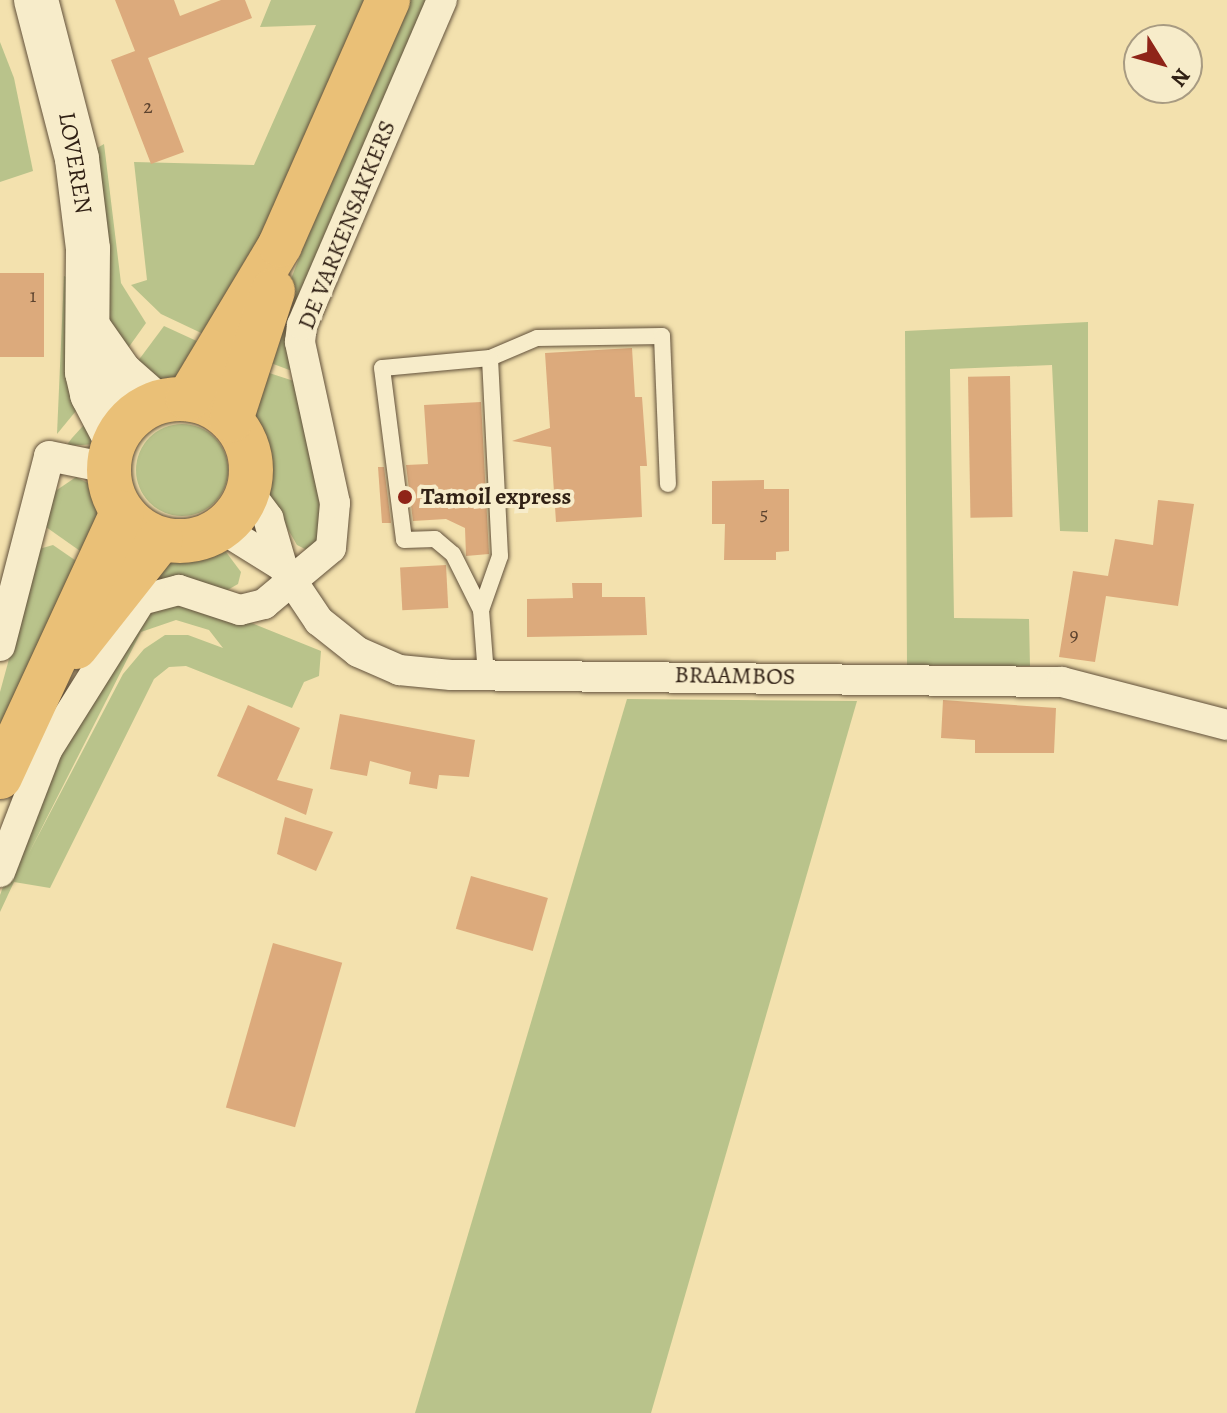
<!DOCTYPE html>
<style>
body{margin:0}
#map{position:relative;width:1227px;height:1413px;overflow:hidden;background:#f3e1ae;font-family:Alegreya,serif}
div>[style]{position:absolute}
.green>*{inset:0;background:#b9c38b}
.round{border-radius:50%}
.building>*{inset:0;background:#dcaa7c;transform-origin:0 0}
.roads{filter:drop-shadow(0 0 2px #62513b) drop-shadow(0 0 2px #62513b)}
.lane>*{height:16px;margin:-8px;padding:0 8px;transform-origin:8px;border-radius:8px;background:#f7ecca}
.street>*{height:30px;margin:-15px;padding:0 15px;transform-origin:15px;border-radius:15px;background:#f7ecca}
.secondary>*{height:44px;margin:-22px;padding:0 22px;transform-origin:22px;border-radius:22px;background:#f7ecca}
.primary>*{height:44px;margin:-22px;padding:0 22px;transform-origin:22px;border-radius:22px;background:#eac077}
.primary>.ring{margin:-22px;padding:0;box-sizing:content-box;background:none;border:44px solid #eac077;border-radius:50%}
.dots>*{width:22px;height:22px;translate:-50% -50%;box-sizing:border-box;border:4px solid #f7ecca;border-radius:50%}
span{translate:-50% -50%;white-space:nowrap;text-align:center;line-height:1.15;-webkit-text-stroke:8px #f7ecca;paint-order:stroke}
.number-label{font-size:20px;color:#5c432f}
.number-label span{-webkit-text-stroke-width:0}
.street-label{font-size:24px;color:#312115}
.poi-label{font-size:24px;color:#312115;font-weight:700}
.left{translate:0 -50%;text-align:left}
.north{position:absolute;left:1123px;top:24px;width:80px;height:80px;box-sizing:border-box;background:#f7ecca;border:2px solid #a89b82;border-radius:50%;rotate:127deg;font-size:22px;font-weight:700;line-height:32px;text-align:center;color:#312115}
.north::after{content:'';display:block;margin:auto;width:28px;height:36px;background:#8f2418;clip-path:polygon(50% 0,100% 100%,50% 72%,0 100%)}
</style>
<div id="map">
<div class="green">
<div style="clip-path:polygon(271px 0,370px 0,216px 340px,161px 314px,131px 285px,147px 280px,134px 162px,254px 165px,316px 25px,260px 27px)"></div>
<div style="clip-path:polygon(407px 0,437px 0,292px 371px,260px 359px,334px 168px)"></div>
<div style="clip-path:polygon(0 42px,14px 78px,33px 171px,0 182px)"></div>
<div style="clip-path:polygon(104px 144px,121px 283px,146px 323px,121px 358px,110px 327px,92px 151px)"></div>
<div style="clip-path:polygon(64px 276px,73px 280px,85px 400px,57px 434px)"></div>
<div style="clip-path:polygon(1088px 322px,1088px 532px,1060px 531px,1052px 365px,950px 369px,954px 618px,1029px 619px,1030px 666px,907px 665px,905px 331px)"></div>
<div style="clip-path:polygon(164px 326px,212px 348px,178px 381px,156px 381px,132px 369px)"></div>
<div style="clip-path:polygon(257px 369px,303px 384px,330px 528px,309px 551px,297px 545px,267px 493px,264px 446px,253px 422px)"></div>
<div style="clip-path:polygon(92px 416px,97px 444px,66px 446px,72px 438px)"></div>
<div class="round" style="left:136px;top:424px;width:92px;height:92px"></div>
<div style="clip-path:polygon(76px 477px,96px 487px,101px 500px,90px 558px,46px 527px,54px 492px)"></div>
<div style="clip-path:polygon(53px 545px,85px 567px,0 736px,0 692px,39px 549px)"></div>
<div style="clip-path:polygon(226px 552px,241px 572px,238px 584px,224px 592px,158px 585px,140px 573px,166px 557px)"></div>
<div style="clip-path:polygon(evenodd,185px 596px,321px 651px,319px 676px,304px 682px,292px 708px,186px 666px,169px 667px,154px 679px,50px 888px,14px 882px,0 912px,0 895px,39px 792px,137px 616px,185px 596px,176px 620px,209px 630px,223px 648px,188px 635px,165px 635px,144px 649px,123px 674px,28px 855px,141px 632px,176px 620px)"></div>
<div style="clip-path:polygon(627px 699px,857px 701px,651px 1413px,415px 1413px)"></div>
</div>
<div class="building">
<div style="clip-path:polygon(115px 0,174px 0,180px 16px,221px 0,245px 0,252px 18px,148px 58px,184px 152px,151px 164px,111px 60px,135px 51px)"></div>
<div style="left:0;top:273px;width:44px;height:84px"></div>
<div style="clip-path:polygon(632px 348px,635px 397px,642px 397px,647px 466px,640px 466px,642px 517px,556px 522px,551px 447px,512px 441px,550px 428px,545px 353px)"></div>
<div style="left:1010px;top:376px;width:141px;height:42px;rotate:89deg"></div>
<div style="clip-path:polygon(481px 402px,489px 554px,466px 556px,465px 528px,446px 519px,413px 521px,406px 465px,428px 464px,424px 405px)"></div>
<div style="clip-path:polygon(378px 467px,384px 467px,391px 523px,382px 523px)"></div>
<div style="clip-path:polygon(764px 480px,764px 489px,789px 489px,789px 551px,776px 552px,776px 560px,724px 560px,725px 524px,712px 524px,712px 481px)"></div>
<div style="clip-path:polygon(1158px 500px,1194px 504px,1178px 606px,1106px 596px,1095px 662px,1059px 657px,1073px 571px,1108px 576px,1115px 539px,1153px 545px)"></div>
<div style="left:446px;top:565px;width:43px;height:46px;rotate:87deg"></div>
<div style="clip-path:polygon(572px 583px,602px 583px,602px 597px,645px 597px,647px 635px,527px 637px,527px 599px,573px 598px)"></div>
<div style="clip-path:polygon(943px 700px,1056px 708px,1054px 753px,975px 753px,975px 740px,941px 738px)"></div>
<div style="clip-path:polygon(248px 705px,300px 728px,277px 780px,313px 789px,306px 815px,217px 776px)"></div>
<div style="clip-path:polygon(340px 714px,475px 740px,469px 777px,439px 775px,437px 789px,409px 784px,411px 772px,370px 761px,367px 776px,330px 769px)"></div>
<div style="clip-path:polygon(285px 817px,333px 832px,316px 871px,277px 854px)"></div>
<div style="left:471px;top:876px;width:80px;height:55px;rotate:16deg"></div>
<div style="left:273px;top:943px;width:72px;height:171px;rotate:16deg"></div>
</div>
<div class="roads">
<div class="lane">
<div style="left:490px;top:358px;width:51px;rotate:-23.1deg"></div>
<div style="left:537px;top:338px;width:125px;rotate:-0.9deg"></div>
<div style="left:662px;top:336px;width:148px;rotate:87.7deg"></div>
<div style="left:481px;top:610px;width:57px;rotate:-70.6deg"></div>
<div style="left:500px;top:556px;width:198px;rotate:-92.9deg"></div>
<div style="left:490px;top:358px;width:108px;rotate:174.7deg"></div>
<div style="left:382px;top:368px;width:173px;rotate:82.7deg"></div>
<div style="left:404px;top:540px;width:31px;rotate:-2deg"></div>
<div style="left:435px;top:539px;width:23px;rotate:40deg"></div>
<div style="left:453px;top:554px;width:63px;rotate:63.4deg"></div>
<div style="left:481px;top:610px;width:65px;rotate:85.6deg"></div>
</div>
<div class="street">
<div style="left:248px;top:491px;width:34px;rotate:53deg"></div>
<div style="left:268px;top:518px;width:50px;rotate:73.7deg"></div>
<div style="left:282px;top:566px;width:66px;rotate:56.1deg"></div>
<div style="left:319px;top:621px;width:50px;rotate:38.5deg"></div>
<div style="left:358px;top:652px;width:45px;rotate:23.7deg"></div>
<div style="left:399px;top:670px;width:52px;rotate:5.5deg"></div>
<div style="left:451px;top:675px;width:611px;rotate:0.66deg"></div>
<div style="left:1062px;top:682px;width:171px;rotate:14.6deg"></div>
<div style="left:221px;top:528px;width:72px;rotate:31.9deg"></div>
<div style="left:0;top:646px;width:196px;rotate:-75.5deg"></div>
<div style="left:49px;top:456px;width:60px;rotate:11.5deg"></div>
<div style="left:0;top:872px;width:131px;rotate:-68.9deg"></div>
<div style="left:47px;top:750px;width:177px;rotate:-57.9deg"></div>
<div style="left:141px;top:600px;width:39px;rotate:-15deg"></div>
<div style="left:179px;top:590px;width:64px;rotate:18.2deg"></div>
<div style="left:240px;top:610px;width:25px;rotate:-14deg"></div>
<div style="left:264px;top:604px;width:87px;rotate:-39.9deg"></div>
<div style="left:331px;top:548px;width:45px;rotate:-84.9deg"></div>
<div style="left:335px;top:503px;width:165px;rotate:-102.3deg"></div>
<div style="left:300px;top:342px;width:17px;rotate:-83deg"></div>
<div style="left:302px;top:325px;width:354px;rotate:-66.7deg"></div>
</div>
<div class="secondary">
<div style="left:36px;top:0;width:164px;rotate:75.5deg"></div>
<div style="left:77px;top:159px;width:91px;rotate:83deg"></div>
<div style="left:88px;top:249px;width:123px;rotate:90.5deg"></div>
<div style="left:87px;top:372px;width:23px;rotate:77deg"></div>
<div style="left:92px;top:394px;width:50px;rotate:62.4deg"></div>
<div style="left:90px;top:330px;width:52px;rotate:55.1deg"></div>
<div style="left:120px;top:373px;width:45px;rotate:41.4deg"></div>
</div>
<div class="primary">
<div class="ring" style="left:109px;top:399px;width:98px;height:98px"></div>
<div style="left:188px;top:399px;width:179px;rotate:-59.1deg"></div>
<div style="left:280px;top:245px;width:268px;rotate:-66.2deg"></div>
<div style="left:231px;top:420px;width:136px;rotate:-72deg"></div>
<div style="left:76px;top:647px;width:137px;rotate:-51.8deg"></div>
<div style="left:0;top:777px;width:291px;rotate:-65.2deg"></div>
</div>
</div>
<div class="dots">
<div style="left:405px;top:497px;background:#8f2418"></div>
</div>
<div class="number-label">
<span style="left:148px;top:106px">2</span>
<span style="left:33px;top:295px">1</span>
<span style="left:764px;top:513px">5</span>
<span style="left:1074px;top:634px">9</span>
</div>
<div class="street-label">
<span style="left:75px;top:163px;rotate:80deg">LOVEREN</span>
<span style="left:347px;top:225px;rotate:-68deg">DE VARKENSAKKERS</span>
<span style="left:735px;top:676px;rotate:1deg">BRAAMBOS</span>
</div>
<div class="poi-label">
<span class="left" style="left:421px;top:497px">Tamoil express</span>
</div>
<div class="north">N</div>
</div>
